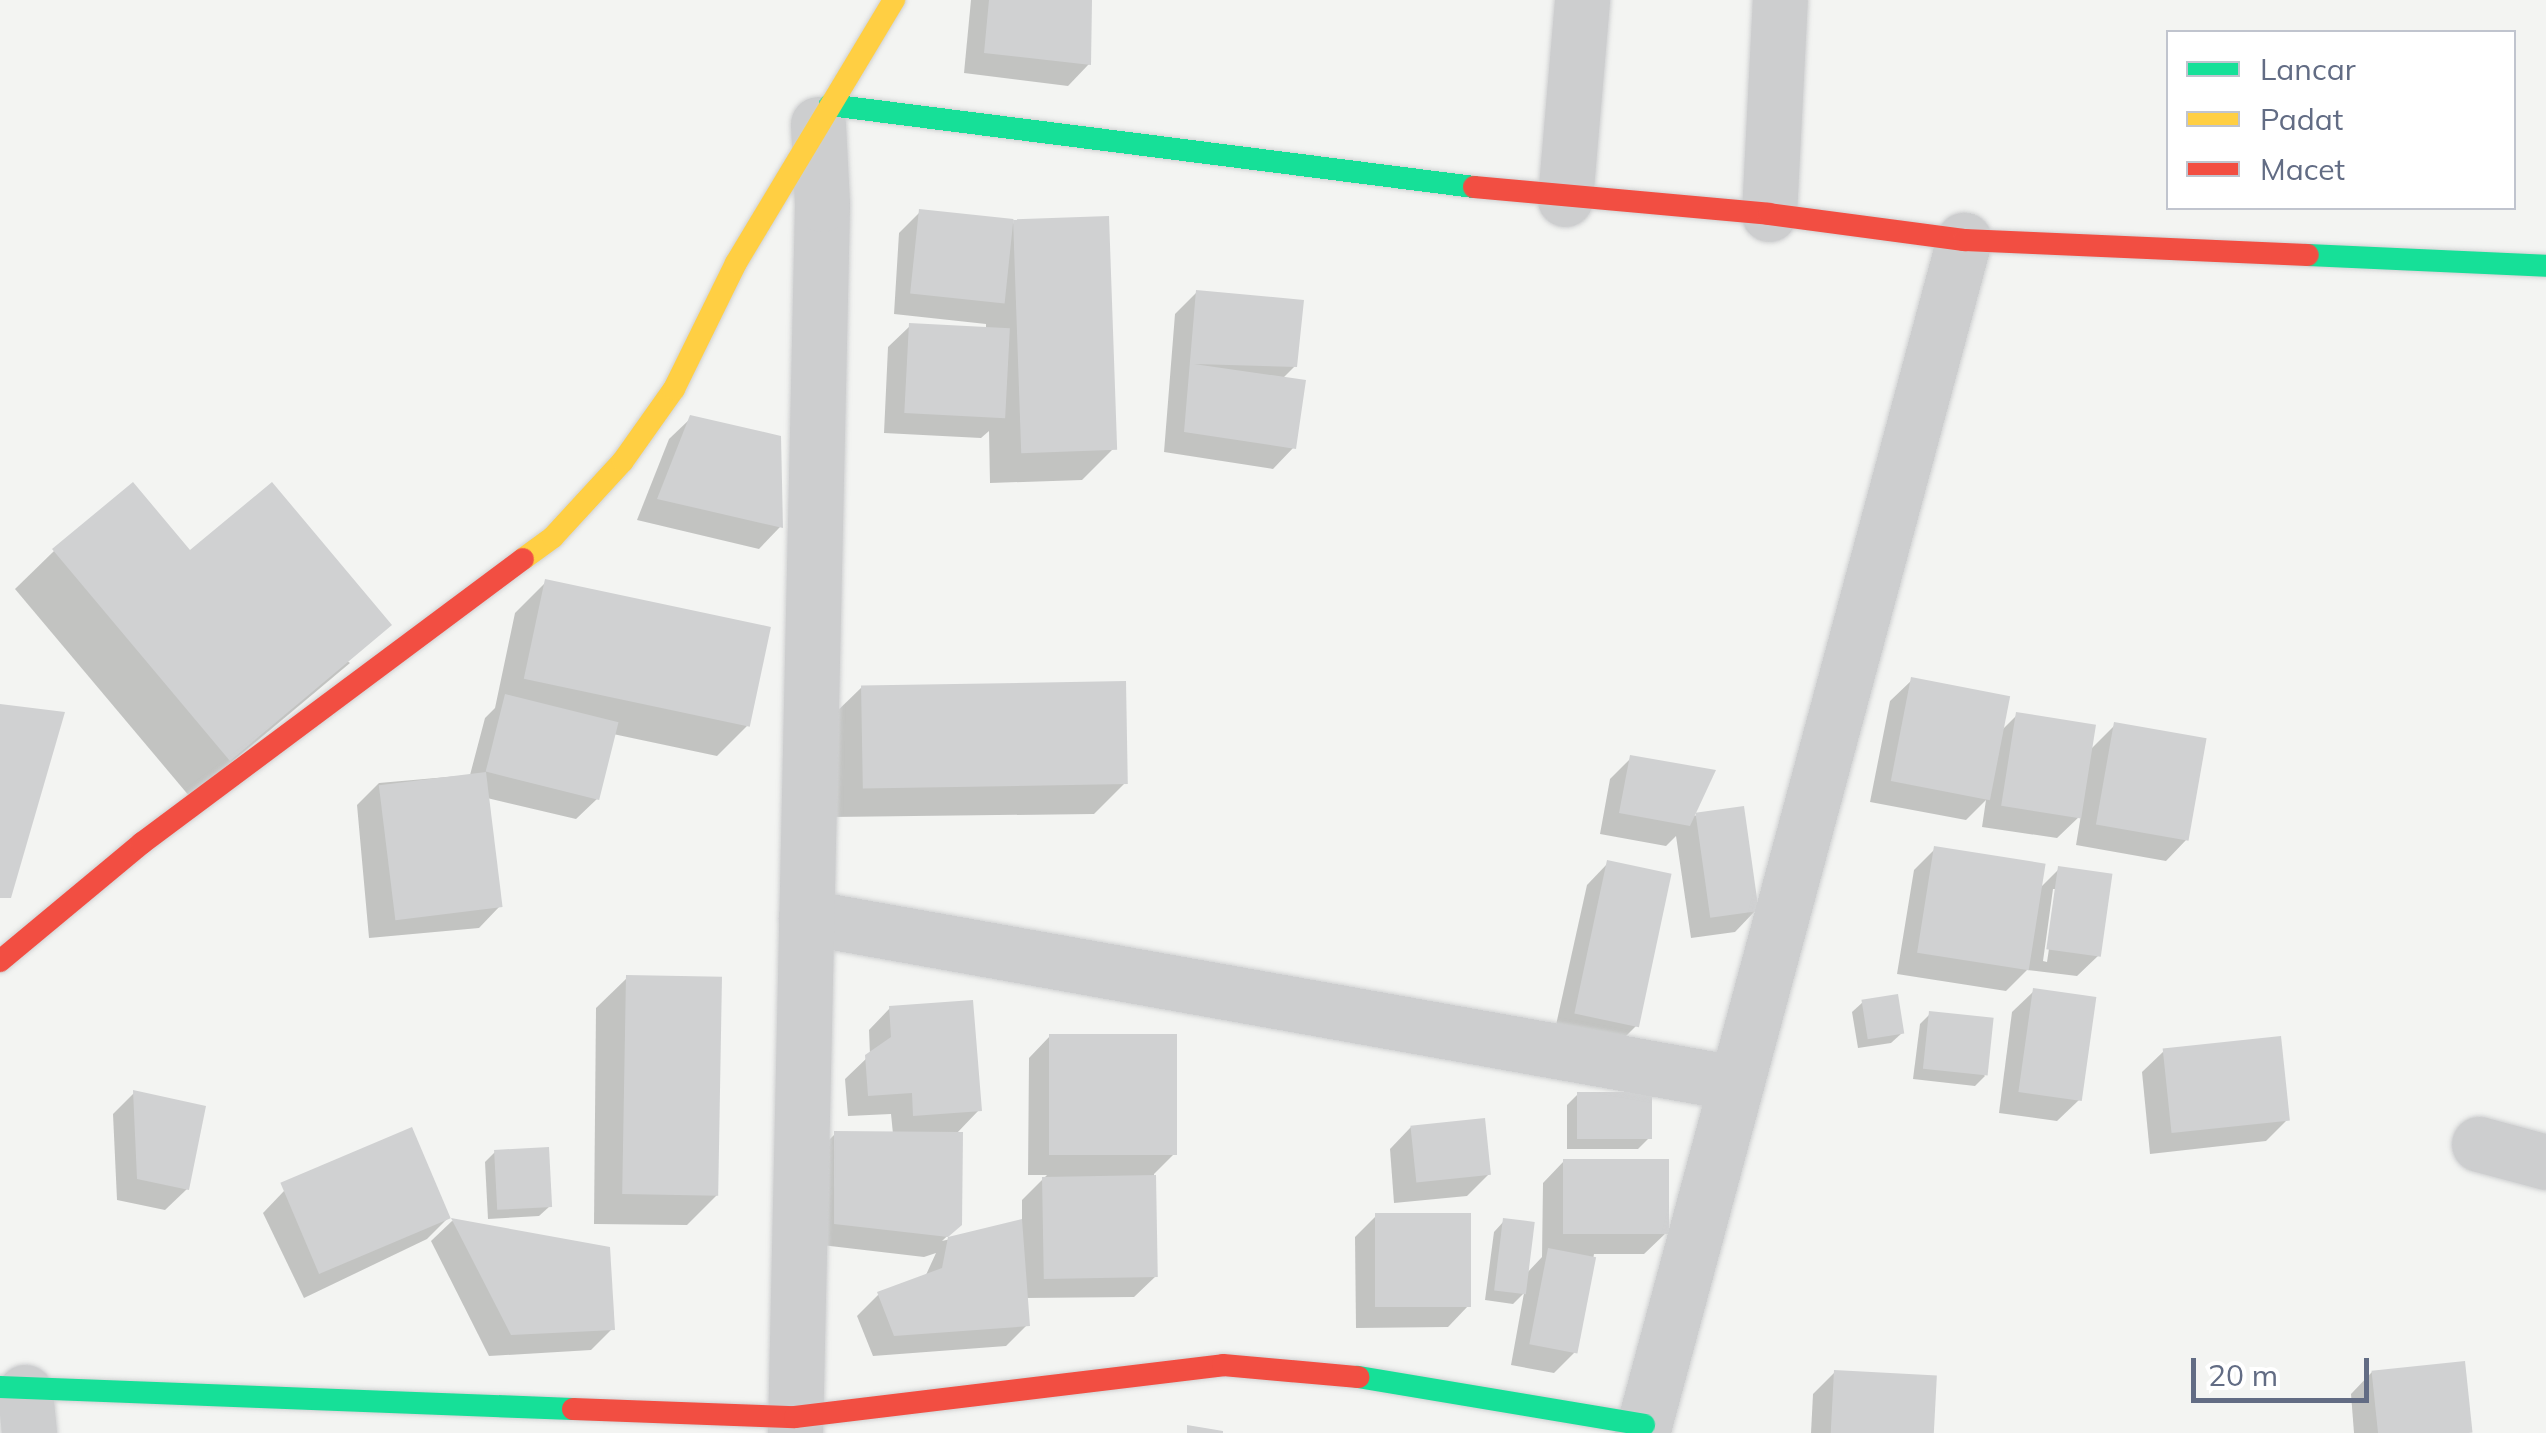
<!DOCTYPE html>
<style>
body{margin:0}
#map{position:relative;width:2546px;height:1433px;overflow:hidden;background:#f3f4f2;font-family:Mulish,sans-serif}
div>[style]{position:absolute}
.shadow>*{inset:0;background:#0003}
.building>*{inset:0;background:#d0d1d2;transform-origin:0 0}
.roads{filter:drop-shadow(0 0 2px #d0d1d2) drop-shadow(0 0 2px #d0d1d2)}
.street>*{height:55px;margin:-27.5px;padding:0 27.5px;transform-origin:27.5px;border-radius:27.5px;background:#cdcecf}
.fast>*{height:22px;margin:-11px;padding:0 11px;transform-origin:11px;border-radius:11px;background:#16e098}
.slow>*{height:22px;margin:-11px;padding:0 11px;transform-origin:11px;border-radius:11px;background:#ffcf43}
.jam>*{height:22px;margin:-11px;padding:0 11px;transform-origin:11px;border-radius:11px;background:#f24e42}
span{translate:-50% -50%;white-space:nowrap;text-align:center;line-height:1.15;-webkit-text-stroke:10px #fff;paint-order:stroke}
.legend{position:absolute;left:2166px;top:30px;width:350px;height:180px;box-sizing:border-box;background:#fff;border:2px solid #c0c4ce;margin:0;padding:12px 18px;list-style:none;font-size:30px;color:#626c84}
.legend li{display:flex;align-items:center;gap:20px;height:50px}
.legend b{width:50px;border:2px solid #c0c4ce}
.scale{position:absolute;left:2191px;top:1358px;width:178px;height:45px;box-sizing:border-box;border:5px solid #626c84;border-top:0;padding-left:12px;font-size:30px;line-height:35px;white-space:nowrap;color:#626c84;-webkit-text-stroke:8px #fff;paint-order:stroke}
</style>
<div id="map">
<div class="shadow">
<div style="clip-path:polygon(971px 0,1089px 0,1089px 64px,1068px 86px,964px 73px)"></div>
<div style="clip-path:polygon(920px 212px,1013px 222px,1113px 449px,1082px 480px,990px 483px,989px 431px,981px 438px,884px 433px,888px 347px,910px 326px,986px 330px,986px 324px,894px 314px,899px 233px)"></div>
<div style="clip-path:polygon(1197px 292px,1295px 366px,1282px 379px,1294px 447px,1273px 469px,1164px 452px,1175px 314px)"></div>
<div style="clip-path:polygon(691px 418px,780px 527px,759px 549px,637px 520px,669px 439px)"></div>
<div style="clip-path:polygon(54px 551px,190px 553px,350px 663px,190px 797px,15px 589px)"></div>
<div style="clip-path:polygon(546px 582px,748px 725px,717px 756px,613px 734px,598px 798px,576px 819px,487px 798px,500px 906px,479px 928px,369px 938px,357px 805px,379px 783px,470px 775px,485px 718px,495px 708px,515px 613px)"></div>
<div style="clip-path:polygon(1912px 680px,2001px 731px,2017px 715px,2090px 750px,2115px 725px,2187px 839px,2166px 861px,2076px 845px,2081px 815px,2057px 838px,1982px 827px,1986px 800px,1966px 820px,1870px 802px,1890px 701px)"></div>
<div style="clip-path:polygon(862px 687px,1125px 783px,1094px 814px,832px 817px,831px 717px)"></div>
<div style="clip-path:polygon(1631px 758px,1692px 816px,1742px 809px,1756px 910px,1735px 932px,1691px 938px,1676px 836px,1666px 846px,1600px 834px,1610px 779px)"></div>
<div style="clip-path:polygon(evenodd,1935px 849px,2040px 888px,2059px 869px,2099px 955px,2077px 976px,2027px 970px,2006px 991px,1897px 974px,1914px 870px,1935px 849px,2053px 889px,2058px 889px,2047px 962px,2043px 961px,2053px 889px)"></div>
<div style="clip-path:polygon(1608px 863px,1636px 1026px,1615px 1047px,1554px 1034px,1587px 885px)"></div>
<div style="clip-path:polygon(627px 978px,718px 1194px,687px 1225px,594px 1224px,596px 1008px)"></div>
<div style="clip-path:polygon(2034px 991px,2079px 1100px,2057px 1121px,1999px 1113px,2012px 1012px)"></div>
<div style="clip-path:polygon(1863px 1002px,1902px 1033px,1891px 1043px,1858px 1048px,1852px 1012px)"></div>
<div style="clip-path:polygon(890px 1008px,979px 1110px,956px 1134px,960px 1224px,942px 1241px,1022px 1222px,1022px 1200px,1047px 1175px,1028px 1175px,1029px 1058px,1050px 1036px,1173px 1155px,1154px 1174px,1156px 1276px,1134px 1297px,1025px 1298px,1027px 1325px,1006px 1346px,873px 1356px,857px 1316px,878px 1295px,925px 1277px,936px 1253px,924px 1257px,813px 1244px,814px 1155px,835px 1134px,893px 1134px,891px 1114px,848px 1116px,845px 1079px,870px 1055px,869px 1030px)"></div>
<div style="clip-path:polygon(1930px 1014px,1985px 1076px,1975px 1086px,1913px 1079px,1920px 1024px)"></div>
<div style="clip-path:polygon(2164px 1051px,2287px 1120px,2266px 1141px,2150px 1154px,2142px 1072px)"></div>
<div style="clip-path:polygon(134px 1093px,187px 1189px,165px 1210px,117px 1200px,113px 1114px)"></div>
<div style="clip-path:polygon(1578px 1094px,1648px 1139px,1638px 1149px,1567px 1149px,1567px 1105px)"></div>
<div style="clip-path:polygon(1411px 1127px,1489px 1174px,1467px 1196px,1394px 1203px,1390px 1149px)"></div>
<div style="clip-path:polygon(411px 1130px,448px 1218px,427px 1239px,304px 1298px,263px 1213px,284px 1191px)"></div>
<div style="clip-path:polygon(495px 1152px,550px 1206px,539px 1216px,488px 1219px,485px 1162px)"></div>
<div style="clip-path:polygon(1564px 1161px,1666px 1233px,1644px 1254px,1594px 1254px,1576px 1351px,1554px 1373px,1511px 1365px,1524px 1293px,1513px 1304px,1485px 1300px,1494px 1232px,1504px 1221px,1526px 1274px,1542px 1257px,1543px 1183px)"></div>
<div style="clip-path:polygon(1376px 1216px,1469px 1305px,1448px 1327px,1356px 1328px,1355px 1237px)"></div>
<div style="clip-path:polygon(452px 1221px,607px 1249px,612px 1329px,591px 1350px,489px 1356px,431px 1241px)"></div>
<div style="clip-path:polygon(1835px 1372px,1931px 1433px,1811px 1433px,1813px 1394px)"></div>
<div style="clip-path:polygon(2372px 1372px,2469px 1433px,2354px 1433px,2351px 1394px)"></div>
</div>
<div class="building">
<div style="clip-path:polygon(989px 0,1092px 0,1091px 65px,984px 53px)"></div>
<div style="left:919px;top:209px;width:95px;height:85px;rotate:6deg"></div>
<div style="left:1109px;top:216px;width:234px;height:96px;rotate:88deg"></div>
<div style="clip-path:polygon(1196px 290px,1304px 300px,1297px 367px,1194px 364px,1306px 380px,1296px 449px,1184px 432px)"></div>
<div style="left:909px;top:323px;width:101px;height:90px;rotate:3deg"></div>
<div style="clip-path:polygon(690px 415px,781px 436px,783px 528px,657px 499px)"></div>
<div style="clip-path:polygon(133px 482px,190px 550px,272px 482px,392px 625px,230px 761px,52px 549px)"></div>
<div style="left:545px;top:579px;width:231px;height:102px;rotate:12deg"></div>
<div style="left:1911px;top:677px;width:101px;height:106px;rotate:11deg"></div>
<div style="left:1126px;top:681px;width:103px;height:265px;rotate:89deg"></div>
<div style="left:505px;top:694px;width:117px;height:80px;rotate:14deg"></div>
<div style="clip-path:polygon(0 704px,65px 712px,11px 898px,0 898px)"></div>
<div style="left:2016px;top:712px;width:81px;height:95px;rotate:9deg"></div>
<div style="left:2114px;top:722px;width:94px;height:104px;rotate:10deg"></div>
<div style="clip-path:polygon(1630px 755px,1716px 770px,1690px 826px,1619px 813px)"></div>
<div style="left:486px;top:772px;width:136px;height:108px;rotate:83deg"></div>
<div style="left:1744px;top:806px;width:106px;height:49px;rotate:82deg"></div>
<div style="left:1934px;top:846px;width:113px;height:108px;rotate:9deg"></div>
<div style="left:1607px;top:860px;width:66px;height:157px;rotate:12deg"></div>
<div style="left:2058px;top:866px;width:55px;height:84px;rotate:8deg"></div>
<div style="left:626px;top:975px;width:96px;height:219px;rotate:1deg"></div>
<div style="left:2033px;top:988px;width:64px;height:105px;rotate:8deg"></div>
<div style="left:1898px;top:994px;width:40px;height:37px;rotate:81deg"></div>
<div style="clip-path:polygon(973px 1000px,982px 1111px,913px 1116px,912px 1093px,868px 1096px,865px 1055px,891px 1037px,889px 1006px)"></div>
<div style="left:1929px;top:1011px;width:65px;height:58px;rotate:6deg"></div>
<div style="left:1049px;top:1034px;width:128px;height:121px"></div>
<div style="left:2281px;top:1036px;width:85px;height:119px;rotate:84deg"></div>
<div style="clip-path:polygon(133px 1090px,206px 1106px,189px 1190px,137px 1179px)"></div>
<div style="left:1577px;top:1092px;width:75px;height:47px"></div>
<div style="left:1485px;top:1118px;width:57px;height:75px;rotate:84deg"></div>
<div style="left:412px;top:1127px;width:99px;height:143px;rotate:67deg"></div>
<div style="clip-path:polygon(834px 1131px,963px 1132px,962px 1225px,948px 1237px,834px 1224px)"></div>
<div style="left:549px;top:1147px;width:60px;height:55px;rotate:87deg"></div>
<div style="left:1563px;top:1159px;width:106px;height:75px"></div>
<div style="left:1156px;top:1175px;width:102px;height:114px;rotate:89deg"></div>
<div style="left:1375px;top:1213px;width:96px;height:94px"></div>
<div style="clip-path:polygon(451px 1218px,610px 1247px,615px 1330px,511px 1335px)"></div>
<div style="left:1503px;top:1218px;width:32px;height:73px;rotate:7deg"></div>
<div style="clip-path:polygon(1022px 1219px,1030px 1326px,894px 1336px,877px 1292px,942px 1268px,948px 1237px)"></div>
<div style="left:1548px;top:1248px;width:49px;height:98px;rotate:11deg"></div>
<div style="left:2465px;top:1361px;width:72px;height:94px;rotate:84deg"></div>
<div style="left:1834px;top:1370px;width:103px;height:63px;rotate:3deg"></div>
<div style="clip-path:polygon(1187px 1425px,1223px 1431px,1223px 1433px,1187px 1433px)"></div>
</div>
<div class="roads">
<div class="street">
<div style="left:1565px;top:199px;width:200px;rotate:-85.1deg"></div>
<div style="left:1769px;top:214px;width:214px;rotate:-87.1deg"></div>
<div style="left:806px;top:917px;width:944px;rotate:10.13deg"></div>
<div style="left:2479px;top:1144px;width:69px;rotate:15deg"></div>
<div style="left:25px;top:1392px;width:41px;rotate:84.4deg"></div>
<div style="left:795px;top:1433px;width:1229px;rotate:-88.74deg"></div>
<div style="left:822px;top:204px;width:80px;rotate:-92.9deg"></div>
<div style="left:1642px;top:1433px;width:1236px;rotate:-74.9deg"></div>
</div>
<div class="fast">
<div style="left:830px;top:105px;width:649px;rotate:7.26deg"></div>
<div style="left:2308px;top:255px;width:238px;rotate:2.6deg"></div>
<div style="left:1358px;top:1377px;width:290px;rotate:9.5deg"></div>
<div style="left:0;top:1387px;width:573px;rotate:2.2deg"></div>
</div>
<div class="slow">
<div style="left:523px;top:559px;width:37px;rotate:-36deg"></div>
<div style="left:553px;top:537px;width:103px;rotate:-47.4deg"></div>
<div style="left:623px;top:461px;width:88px;rotate:-54.7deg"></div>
<div style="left:674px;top:389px;width:140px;rotate:-63.8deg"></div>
<div style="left:736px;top:263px;width:307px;rotate:-59deg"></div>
</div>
<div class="jam">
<div style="left:1474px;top:187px;width:296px;rotate:5.2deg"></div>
<div style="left:1769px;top:214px;width:197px;rotate:7.6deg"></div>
<div style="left:1964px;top:240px;width:344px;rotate:2.5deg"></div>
<div style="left:0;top:961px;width:185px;rotate:-39.7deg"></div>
<div style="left:142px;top:843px;width:475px;rotate:-36.7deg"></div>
<div style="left:573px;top:1409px;width:222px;rotate:2.1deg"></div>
<div style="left:795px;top:1417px;width:431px;rotate:-6.9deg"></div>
<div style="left:1223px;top:1365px;width:136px;rotate:5.1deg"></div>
</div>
</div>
<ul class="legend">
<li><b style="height:12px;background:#16e098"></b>Lancar</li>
<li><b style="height:12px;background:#ffcf43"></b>Padat</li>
<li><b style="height:12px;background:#f24e42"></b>Macet</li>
</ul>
<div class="scale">20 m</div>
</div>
